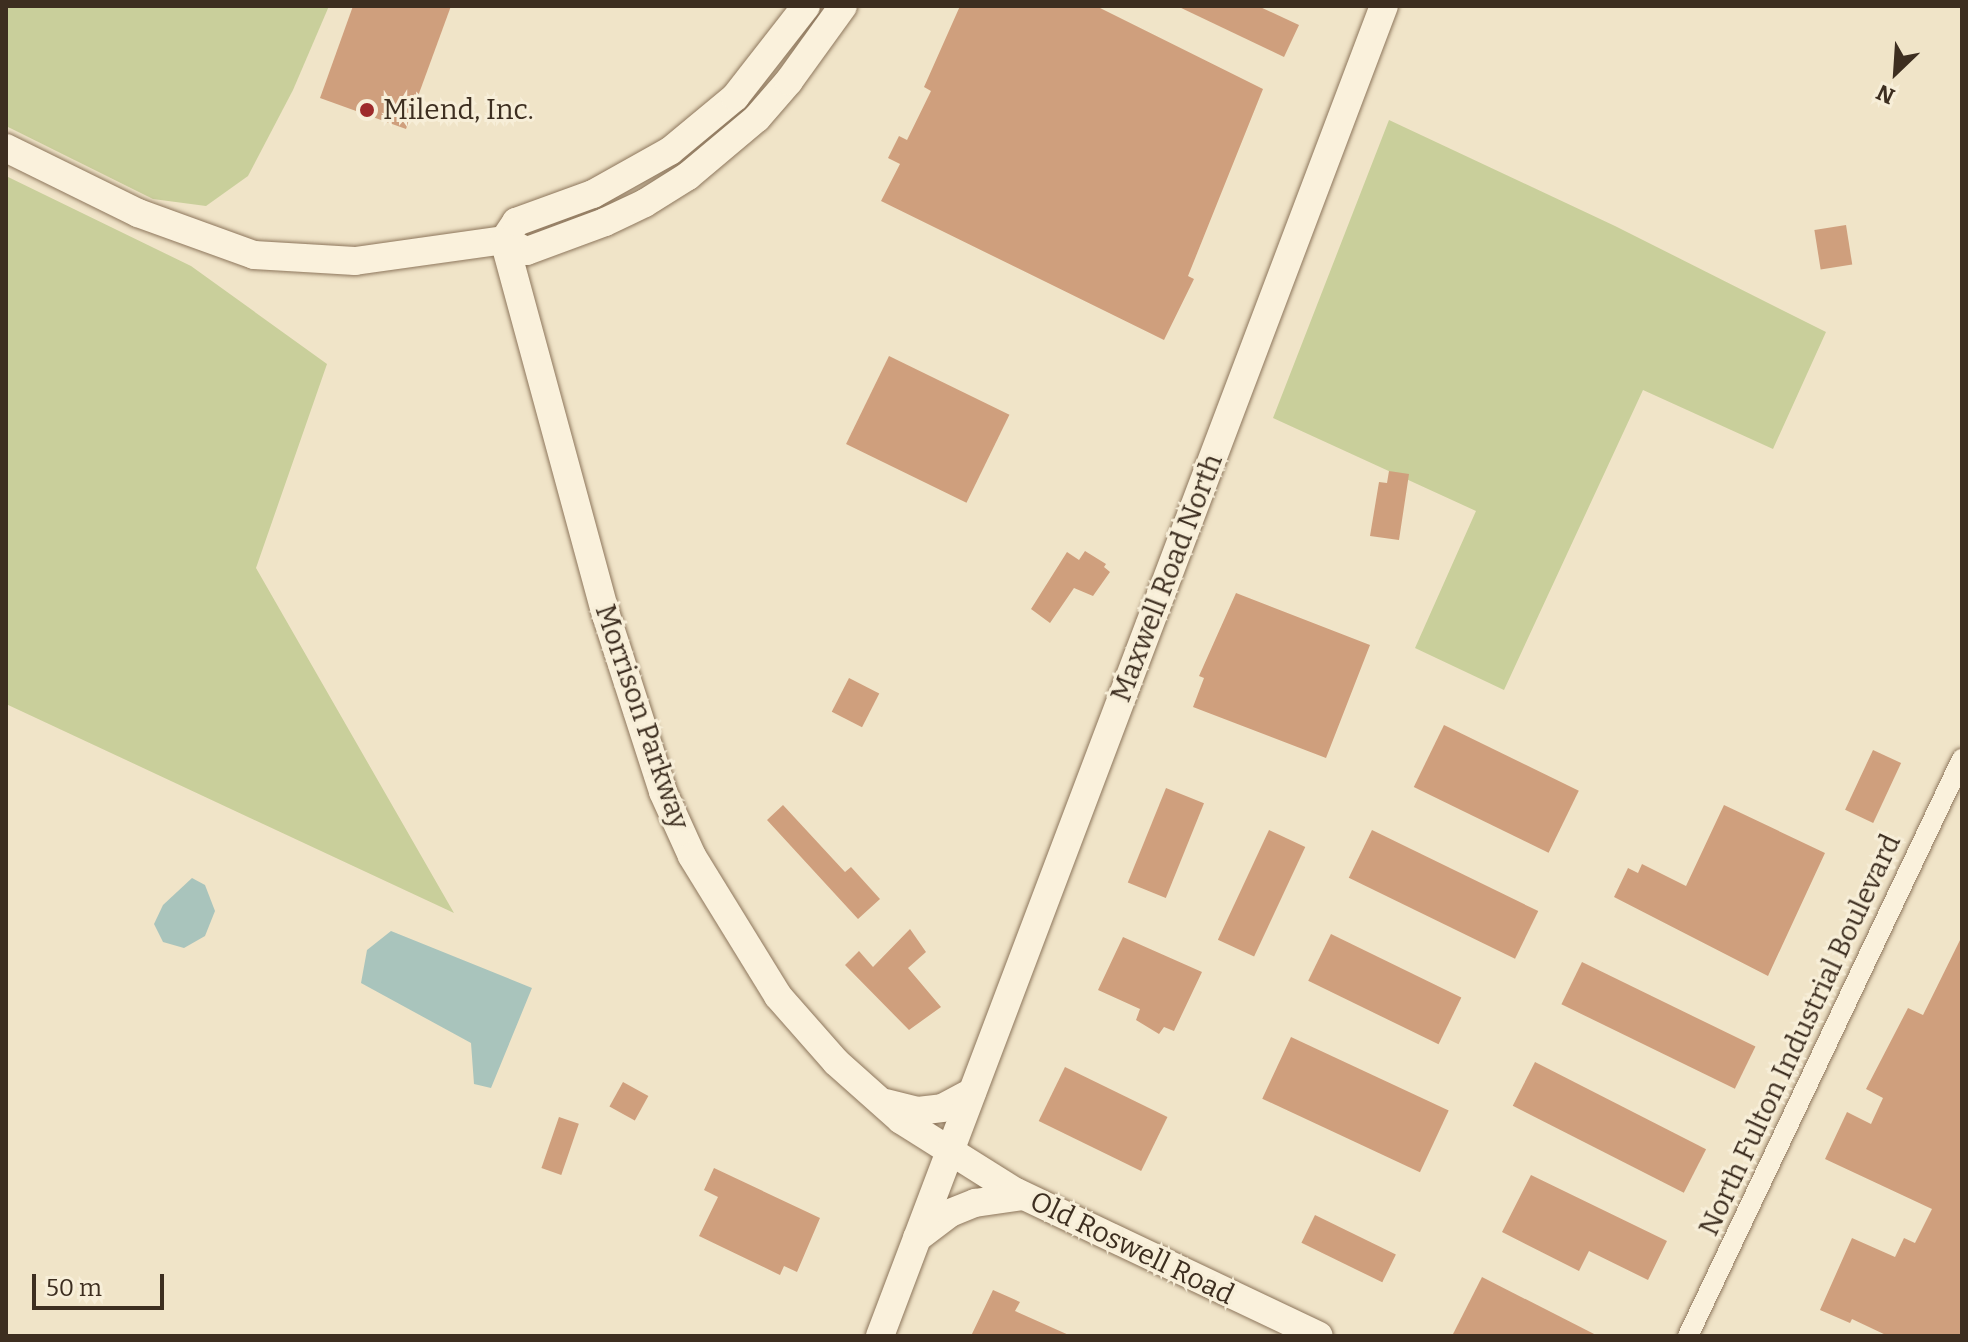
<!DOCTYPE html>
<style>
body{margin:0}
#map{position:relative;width:1968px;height:1342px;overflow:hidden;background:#f0e4c8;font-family:Bitter,serif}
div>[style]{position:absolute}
.green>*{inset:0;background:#c9cf9b}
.water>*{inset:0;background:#a9c4bc}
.building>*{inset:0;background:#cf9f7d;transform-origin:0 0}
.roads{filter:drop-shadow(0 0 2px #8d765c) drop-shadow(0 0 2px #8d765c)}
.street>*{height:20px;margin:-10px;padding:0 10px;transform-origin:10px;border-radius:10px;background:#faf1dc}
.secondary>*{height:28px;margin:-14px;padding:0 14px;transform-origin:14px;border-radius:14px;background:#faf1dc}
.dots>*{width:22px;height:22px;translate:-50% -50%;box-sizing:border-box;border:4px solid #f7eed8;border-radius:50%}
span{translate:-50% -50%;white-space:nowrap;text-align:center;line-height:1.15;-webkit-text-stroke:6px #f7eed8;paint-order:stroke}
.poi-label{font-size:28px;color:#3d2e20}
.left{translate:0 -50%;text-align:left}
.street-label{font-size:28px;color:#3d2e20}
.frame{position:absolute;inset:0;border:8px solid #3d2e20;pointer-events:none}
.north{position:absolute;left:1856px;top:32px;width:80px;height:80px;-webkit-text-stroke:6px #f7eed8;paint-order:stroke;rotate:205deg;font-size:22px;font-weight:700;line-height:32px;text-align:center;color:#3d2e20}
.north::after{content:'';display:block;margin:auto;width:28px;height:36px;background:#3d2e20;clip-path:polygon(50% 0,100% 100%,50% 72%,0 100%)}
.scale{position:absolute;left:32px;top:1274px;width:132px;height:36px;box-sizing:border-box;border:4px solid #3d2e20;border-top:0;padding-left:10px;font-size:24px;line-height:28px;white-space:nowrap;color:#3d2e20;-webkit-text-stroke:6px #f7eed8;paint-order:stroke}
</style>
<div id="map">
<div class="green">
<div style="clip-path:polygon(6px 6px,329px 6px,293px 90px,248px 176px,206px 206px,153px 199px,6px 126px)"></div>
<div style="clip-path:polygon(1389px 120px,1615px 226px,1826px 332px,1773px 449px,1643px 390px,1504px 690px,1415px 648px,1476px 511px,1273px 418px)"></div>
<div style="clip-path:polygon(6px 176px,191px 266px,327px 364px,256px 568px,454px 913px,6px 704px)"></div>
</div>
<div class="water">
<div style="clip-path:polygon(192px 878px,205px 885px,215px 911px,205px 936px,184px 948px,163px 942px,154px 924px,163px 905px)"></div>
<div style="clip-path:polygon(391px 931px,532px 988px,491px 1088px,474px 1084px,471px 1043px,361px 983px,367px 950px)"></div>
</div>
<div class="building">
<div style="clip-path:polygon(353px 6px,451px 6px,406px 129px,320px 98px)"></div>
<div style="clip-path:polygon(960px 6px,1096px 6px,1263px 89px,1188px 276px,1194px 279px,1164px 340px,881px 201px,900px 164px,888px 158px,899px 136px,907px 140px,931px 91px,924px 87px)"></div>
<div style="clip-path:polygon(1177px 6px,1258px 6px,1299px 25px,1284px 57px)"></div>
<div style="left:1846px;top:225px;width:40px;height:32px;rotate:81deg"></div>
<div style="left:889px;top:356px;width:134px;height:98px;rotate:26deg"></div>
<div style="clip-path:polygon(1389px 471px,1409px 474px,1399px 540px,1370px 536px,1379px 482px,1387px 483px)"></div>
<div style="clip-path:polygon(1085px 551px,1106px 564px,1104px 567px,1110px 572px,1093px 596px,1074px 588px,1050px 623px,1031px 609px,1067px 552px,1079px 560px)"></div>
<div style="clip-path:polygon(1236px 593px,1370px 645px,1326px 758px,1193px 707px,1204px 678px,1199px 676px)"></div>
<div style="left:849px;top:678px;width:34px;height:38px;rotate:27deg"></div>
<div style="left:1444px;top:725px;width:150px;height:69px;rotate:26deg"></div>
<div style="left:1873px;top:750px;width:31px;height:66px;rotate:25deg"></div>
<div style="left:1166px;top:788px;width:41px;height:102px;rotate:22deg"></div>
<div style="clip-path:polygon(783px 805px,845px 872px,851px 867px,880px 899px,858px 919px,767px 820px)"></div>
<div style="clip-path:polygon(1724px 805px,1825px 853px,1768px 976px,1614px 897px,1628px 868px,1638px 873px,1642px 864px,1686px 886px)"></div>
<div style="left:1269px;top:830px;width:40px;height:121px;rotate:25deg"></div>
<div style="left:1372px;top:830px;width:185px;height:53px;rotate:26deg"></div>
<div style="clip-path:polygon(910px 929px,926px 952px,908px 968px,941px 1007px,909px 1030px,845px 965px,859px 951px,873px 967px)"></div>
<div style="left:1331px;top:934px;width:145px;height:52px;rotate:26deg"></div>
<div style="clip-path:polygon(1962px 936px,1962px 1336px,1888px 1336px,1852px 1319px,1850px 1323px,1820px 1310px,1852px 1238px,1895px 1257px,1904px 1238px,1915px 1243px,1932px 1209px,1825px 1159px,1847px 1112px,1871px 1124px,1883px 1098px,1866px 1089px,1908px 1008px,1923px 1015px)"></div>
<div style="clip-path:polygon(1123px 937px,1202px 972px,1174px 1031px,1164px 1027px,1159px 1034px,1136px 1020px,1140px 1009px,1098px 990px)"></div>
<div style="left:1582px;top:962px;width:193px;height:47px;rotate:26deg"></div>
<div style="left:1291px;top:1037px;width:174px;height:68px;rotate:25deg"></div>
<div style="left:1535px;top:1062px;width:192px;height:49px;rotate:27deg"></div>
<div style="left:1065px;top:1067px;width:114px;height:60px;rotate:26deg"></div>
<div style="left:623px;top:1082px;width:29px;height:28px;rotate:29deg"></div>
<div style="left:559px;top:1117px;width:21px;height:54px;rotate:19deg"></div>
<div style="clip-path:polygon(714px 1168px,820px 1218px,797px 1272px,784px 1266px,780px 1275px,699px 1236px,718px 1197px,704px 1190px)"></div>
<div style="clip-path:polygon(1531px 1175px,1667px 1241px,1648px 1280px,1589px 1251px,1579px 1271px,1502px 1232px)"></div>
<div style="left:1315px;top:1215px;width:90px;height:31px;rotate:26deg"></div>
<div style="clip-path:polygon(1482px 1277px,1598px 1336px,1452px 1336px)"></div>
<div style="clip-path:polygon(993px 1290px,1020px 1302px,1015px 1311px,1071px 1336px,971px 1336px)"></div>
</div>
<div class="roads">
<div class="street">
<div style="left:1688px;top:1336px;width:639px;rotate:-64.6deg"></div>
</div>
<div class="secondary">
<div style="left:6px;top:148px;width:147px;rotate:26.2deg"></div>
<div style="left:138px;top:213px;width:123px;rotate:19.9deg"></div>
<div style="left:254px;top:255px;width:101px;rotate:3.4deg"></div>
<div style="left:355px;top:261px;width:150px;rotate:-8deg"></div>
<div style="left:504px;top:240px;width:25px;rotate:26deg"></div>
<div style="left:527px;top:251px;width:83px;rotate:-20.4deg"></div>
<div style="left:605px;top:222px;width:44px;rotate:-25.4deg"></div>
<div style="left:645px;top:203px;width:51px;rotate:-32.1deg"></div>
<div style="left:688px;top:176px;width:90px;rotate:-40deg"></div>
<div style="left:757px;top:118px;width:49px;rotate:-49.1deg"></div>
<div style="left:789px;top:81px;width:92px;rotate:-54.2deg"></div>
<div style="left:504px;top:240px;width:389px;rotate:74.8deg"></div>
<div style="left:606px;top:615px;width:186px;rotate:72.1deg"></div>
<div style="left:663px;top:792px;width:70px;rotate:65.6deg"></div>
<div style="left:692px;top:856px;width:164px;rotate:58.4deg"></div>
<div style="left:778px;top:996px;width:88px;rotate:48.7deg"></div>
<div style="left:836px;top:1062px;width:87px;rotate:41.7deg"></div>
<div style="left:901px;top:1120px;width:136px;rotate:32.1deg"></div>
<div style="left:1016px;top:1192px;width:335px;rotate:25.4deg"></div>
<div style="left:504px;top:240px;width:22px;rotate:-56deg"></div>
<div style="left:516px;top:222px;width:82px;rotate:-20deg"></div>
<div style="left:593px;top:194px;width:88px;rotate:-29.2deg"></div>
<div style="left:670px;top:151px;width:85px;rotate:-39.7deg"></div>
<div style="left:735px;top:97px;width:115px;rotate:-52deg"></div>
<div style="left:886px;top:1103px;width:33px;rotate:14deg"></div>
<div style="left:918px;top:1111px;width:24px;rotate:-7deg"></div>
<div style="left:942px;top:1108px;width:34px;rotate:-28deg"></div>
<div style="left:917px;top:1238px;width:41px;rotate:-37.1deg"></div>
<div style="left:950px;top:1213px;width:27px;rotate:-22deg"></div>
<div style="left:975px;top:1203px;width:49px;rotate:-8.3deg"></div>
<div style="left:880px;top:1336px;width:1422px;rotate:-69.25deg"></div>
</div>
</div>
<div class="dots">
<div style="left:367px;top:110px;background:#9e2a2b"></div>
</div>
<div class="poi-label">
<span class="left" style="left:383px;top:110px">Milend, Inc.</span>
</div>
<div class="street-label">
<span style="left:1167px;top:578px;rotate:-69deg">Maxwell Road North</span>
<span style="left:642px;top:717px;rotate:71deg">Morrison Parkway</span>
<span style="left:1800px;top:1035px;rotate:-65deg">North Fulton Industrial Boulevard</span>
<span style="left:1132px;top:1248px;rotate:26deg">Old Roswell Road</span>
</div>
<div class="frame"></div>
<div class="north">N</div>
<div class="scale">50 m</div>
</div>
